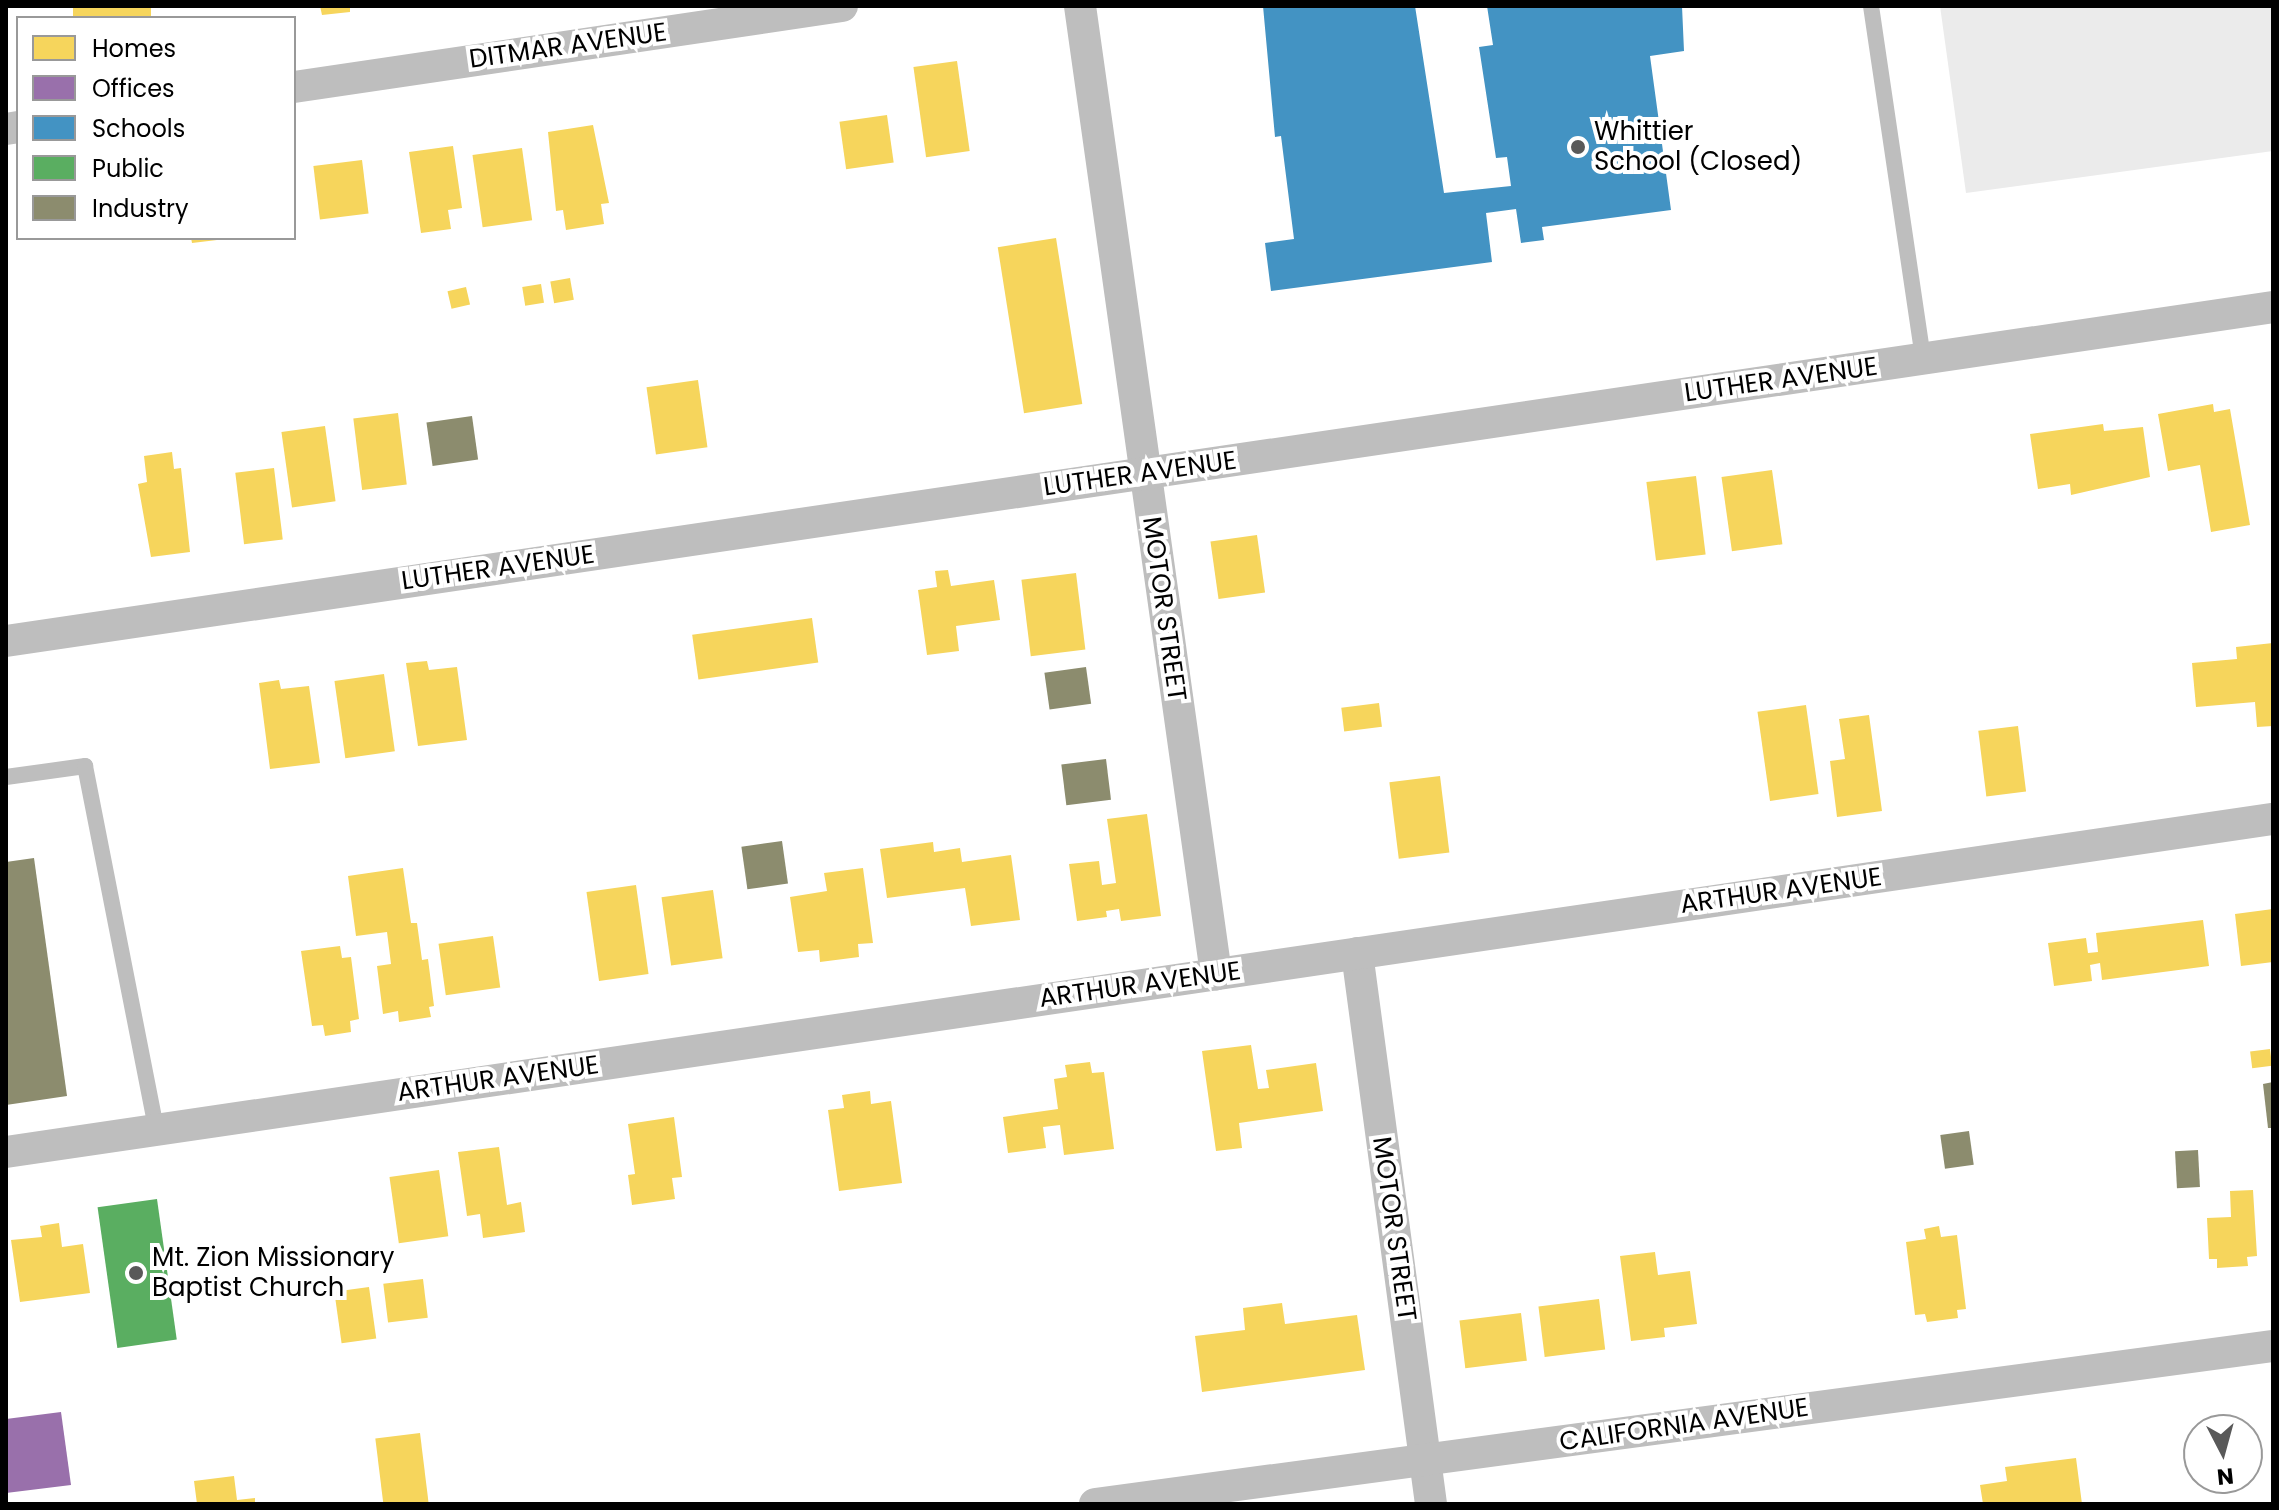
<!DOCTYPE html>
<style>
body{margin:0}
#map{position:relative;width:2279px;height:1510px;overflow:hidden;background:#fff;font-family:Poppins,sans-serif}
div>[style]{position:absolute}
.green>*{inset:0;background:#ebebeb}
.homes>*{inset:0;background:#f6d55c;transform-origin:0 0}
.offices>*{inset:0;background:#9970ab}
.schools>*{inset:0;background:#4393c3}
.public>*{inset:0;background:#5aae61;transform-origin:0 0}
.industry>*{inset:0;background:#8c8c6e;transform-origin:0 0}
.service>*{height:16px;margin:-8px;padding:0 8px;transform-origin:8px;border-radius:8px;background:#bebebe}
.minor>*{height:32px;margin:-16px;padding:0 16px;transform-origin:16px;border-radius:16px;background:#bebebe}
.dots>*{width:22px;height:22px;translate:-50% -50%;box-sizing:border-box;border:4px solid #fff;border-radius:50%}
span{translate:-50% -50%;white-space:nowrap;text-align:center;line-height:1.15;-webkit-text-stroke:8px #fff;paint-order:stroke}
.street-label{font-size:26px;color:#000}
.poi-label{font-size:26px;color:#000}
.left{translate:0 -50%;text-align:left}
.frame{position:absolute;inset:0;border:8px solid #000;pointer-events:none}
.legend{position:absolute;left:16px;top:16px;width:280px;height:224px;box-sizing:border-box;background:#fff;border:2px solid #999;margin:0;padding:10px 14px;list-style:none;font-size:24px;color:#000}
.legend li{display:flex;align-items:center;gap:16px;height:40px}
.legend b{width:40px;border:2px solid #999}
.north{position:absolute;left:2183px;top:1414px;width:80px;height:80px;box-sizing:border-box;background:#fff;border:2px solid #999;border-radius:50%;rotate:174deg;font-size:22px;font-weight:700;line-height:32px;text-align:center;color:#000}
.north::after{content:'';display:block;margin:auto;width:28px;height:36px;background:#595959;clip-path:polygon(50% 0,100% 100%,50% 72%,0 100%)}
</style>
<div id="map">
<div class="green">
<div style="clip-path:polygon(1940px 6px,2273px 6px,2273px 151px,1966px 193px)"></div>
</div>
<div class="homes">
<div style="left:73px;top:6px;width:78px;height:12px"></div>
<div style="clip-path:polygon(320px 6px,350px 6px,350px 12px,322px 15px)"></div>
<div style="left:957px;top:61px;width:91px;height:44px;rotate:82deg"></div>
<div style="left:887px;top:115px;width:48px;height:48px;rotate:82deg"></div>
<div style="clip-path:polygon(593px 125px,609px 203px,601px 204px,604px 224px,566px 230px,563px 210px,556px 211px,548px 132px)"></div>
<div style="clip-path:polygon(453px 146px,462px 208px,448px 210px,451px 229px,421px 233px,409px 152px)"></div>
<div style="left:522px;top:148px;width:73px;height:50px;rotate:82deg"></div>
<div style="left:362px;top:160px;width:54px;height:49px;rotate:83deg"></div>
<div style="clip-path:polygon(191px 238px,217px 238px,217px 240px,192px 243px)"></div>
<div style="left:1056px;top:238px;width:168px;height:59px;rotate:81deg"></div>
<div style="left:570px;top:278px;width:22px;height:20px;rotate:80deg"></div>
<div style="left:541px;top:284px;width:19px;height:19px;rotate:81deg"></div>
<div style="left:466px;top:287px;width:18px;height:19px;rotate:77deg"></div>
<div style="left:698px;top:380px;width:68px;height:52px;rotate:82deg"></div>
<div style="clip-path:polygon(2213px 404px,2214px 412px,2230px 409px,2250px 525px,2211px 532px,2200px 465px,2168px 471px,2158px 414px)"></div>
<div style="left:398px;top:413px;width:72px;height:45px;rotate:83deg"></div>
<div style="clip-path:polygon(2103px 424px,2104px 431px,2143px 427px,2150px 477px,2071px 495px,2070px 484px,2038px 489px,2030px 434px)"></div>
<div style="left:325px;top:426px;width:76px;height:44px;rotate:82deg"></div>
<div style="clip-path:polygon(172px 452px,174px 469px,181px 468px,190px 552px,151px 557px,138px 484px,147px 482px,144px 456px)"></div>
<div style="left:274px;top:468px;width:72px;height:39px;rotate:83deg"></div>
<div style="left:1772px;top:470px;width:75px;height:51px;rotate:82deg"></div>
<div style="left:1696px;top:476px;width:79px;height:50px;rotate:83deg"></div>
<div style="left:1257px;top:535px;width:58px;height:47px;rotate:82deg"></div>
<div style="clip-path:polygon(948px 570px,951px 586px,994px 580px,1000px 620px,956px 626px,959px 651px,927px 655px,918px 590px,937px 587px,935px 571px)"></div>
<div style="left:1076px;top:573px;width:77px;height:55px;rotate:83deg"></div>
<div style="left:812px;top:618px;width:45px;height:121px;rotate:82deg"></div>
<div style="clip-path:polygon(2273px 643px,2273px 726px,2257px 727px,2255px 702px,2196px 707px,2192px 663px,2237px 659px,2236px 647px)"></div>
<div style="clip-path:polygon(427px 661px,429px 670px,457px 667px,467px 740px,418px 746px,406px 663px)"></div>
<div style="left:384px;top:674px;width:78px;height:50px;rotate:82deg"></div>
<div style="clip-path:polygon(279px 680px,281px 689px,309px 686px,320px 763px,270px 769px,259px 683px)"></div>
<div style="left:1379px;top:703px;width:24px;height:38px;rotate:83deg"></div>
<div style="left:1806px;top:705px;width:90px;height:49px;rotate:82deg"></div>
<div style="clip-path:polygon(1869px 715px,1882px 811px,1837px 817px,1830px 761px,1845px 759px,1839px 719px)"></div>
<div style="left:2018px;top:726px;width:66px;height:40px;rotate:83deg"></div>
<div style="left:1440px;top:776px;width:77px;height:51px;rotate:83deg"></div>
<div style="clip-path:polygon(1147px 814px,1161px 916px,1121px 921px,1119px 909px,1106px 911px,1107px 917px,1077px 921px,1069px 864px,1099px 861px,1102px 885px,1116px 883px,1107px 819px)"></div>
<div style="clip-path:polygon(933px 842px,934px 852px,960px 848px,962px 862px,1011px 855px,1020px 920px,971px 926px,965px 888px,887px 898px,880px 849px)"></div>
<div style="clip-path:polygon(403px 868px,411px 923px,417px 923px,422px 960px,428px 959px,434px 1006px,429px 1007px,431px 1017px,399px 1022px,398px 1011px,383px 1014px,377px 966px,391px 964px,387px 932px,356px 936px,348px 876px)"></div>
<div style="clip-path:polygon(863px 868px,873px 943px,858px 944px,859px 957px,820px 962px,819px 950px,798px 952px,790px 897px,827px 891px,824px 873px)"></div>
<div style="left:636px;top:885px;width:90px;height:50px;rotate:82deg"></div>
<div style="left:713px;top:890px;width:69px;height:52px;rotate:82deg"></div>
<div style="clip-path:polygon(2273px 909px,2273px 962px,2241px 966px,2235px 914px)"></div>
<div style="clip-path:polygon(2203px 920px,2209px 966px,2102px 980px,2100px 963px,2090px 965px,2092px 981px,2054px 986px,2048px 943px,2086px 938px,2088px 953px,2098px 952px,2096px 933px)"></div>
<div style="left:493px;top:936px;width:52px;height:55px;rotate:82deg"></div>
<div style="clip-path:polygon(340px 946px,342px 958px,351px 957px,359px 1019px,350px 1021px,351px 1032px,325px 1036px,323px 1025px,312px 1026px,301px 951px)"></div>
<div style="clip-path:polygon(1251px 1045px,1258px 1089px,1269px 1088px,1266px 1070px,1316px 1063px,1323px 1111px,1239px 1123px,1242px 1148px,1216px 1151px,1202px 1051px)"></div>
<div style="left:2270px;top:1049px;width:17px;height:20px;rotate:83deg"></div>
<div style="clip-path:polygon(1090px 1062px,1092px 1073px,1104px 1072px,1114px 1149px,1064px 1155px,1060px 1125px,1043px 1127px,1046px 1148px,1008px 1153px,1003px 1117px,1058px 1109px,1054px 1079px,1067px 1077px,1065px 1065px)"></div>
<div style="clip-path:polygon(870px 1091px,871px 1104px,891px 1101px,902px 1183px,839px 1191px,828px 1110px,844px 1108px,842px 1095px)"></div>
<div style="clip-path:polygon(674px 1117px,682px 1177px,672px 1178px,675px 1199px,632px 1205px,628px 1175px,635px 1174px,628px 1124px)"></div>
<div style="clip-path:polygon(499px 1147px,507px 1205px,521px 1202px,525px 1232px,483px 1238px,480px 1214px,467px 1216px,458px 1152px)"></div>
<div style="left:439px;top:1170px;width:67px;height:50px;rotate:82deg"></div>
<div style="clip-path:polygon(2253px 1190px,2257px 1256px,2247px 1257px,2248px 1266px,2217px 1268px,2217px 1259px,2209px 1259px,2207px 1218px,2231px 1217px,2230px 1191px)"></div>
<div style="clip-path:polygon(59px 1223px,62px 1247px,83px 1244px,90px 1293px,20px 1302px,11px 1240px,42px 1237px,40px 1226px)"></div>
<div style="clip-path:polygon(1939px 1226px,1941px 1237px,1957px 1235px,1966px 1309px,1957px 1310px,1958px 1318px,1927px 1322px,1925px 1314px,1915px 1315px,1906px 1242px,1926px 1239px,1924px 1229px)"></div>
<div style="clip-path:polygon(1655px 1252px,1658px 1275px,1690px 1271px,1697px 1324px,1664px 1328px,1665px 1337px,1631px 1341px,1620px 1256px)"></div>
<div style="left:423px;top:1279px;width:39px;height:40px;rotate:83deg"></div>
<div style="left:369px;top:1287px;width:52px;height:35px;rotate:82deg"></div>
<div style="left:1599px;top:1299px;width:51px;height:61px;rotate:83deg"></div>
<div style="clip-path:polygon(1282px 1303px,1285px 1324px,1357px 1315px,1365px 1370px,1202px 1392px,1195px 1336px,1245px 1330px,1243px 1308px)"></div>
<div style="left:1521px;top:1313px;width:48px;height:62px;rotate:83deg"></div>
<div style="left:420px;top:1433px;width:72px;height:45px;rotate:83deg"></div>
<div style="clip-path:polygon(2076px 1458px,2082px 1504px,1983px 1504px,1980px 1485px,2007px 1481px,2005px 1467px)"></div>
<div style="clip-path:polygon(234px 1476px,237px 1500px,255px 1498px,255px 1504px,197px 1504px,194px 1481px)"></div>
</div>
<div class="offices">
<div style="clip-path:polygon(61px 1412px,71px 1485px,6px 1493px,6px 1419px)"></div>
</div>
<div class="schools">
<div style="clip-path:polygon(1263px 6px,1415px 6px,1444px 193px,1511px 186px,1507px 157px,1496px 158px,1479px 47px,1493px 45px,1487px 6px,1682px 6px,1684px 51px,1650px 56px,1671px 210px,1542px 227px,1544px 240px,1521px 243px,1516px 209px,1486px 213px,1492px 262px,1271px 291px,1265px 243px,1294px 239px,1281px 136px,1275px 137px)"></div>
</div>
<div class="public">
<div style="left:157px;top:1199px;width:142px;height:60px;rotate:82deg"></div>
</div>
<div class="industry">
<div style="left:472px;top:416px;width:44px;height:46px;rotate:82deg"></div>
<div style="left:1086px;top:667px;width:37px;height:42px;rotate:82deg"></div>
<div style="left:1106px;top:759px;width:41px;height:45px;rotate:83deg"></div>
<div style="left:782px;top:841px;width:43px;height:41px;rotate:82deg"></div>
<div style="clip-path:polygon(34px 858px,67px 1096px,6px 1105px,6px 862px)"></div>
<div style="clip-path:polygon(2273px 1082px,2273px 1128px,2268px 1128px,2263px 1084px)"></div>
<div style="left:1969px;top:1131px;width:34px;height:29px;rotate:82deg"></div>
<div style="left:2198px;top:1150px;width:37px;height:23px;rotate:87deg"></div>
</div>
<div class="service">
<div style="left:1871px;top:6px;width:357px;rotate:81.6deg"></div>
<div style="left:6px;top:777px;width:80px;rotate:-7.9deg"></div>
<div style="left:85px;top:766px;width:370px;rotate:78.9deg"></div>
</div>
<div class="minor">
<div style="left:1080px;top:6px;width:978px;rotate:82deg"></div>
<div style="left:294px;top:87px;width:554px;rotate:-8.41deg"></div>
<div style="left:6px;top:129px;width:12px;rotate:-9deg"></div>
<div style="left:6px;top:641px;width:2291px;rotate:-8.38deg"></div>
<div style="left:1357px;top:953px;width:556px;rotate:82.35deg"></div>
<div style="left:6px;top:1152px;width:2291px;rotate:-8.36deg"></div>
<div style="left:1095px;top:1504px;width:1189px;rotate:-7.64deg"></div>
</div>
<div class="dots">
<div style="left:1578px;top:147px;background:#595959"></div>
<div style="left:136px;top:1273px;background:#595959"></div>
</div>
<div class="street-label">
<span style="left:568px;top:46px;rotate:-8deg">DITMAR AVENUE</span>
<span style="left:1781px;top:380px;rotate:-8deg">LUTHER AVENUE</span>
<span style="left:1140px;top:474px;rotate:-8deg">LUTHER AVENUE</span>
<span style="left:498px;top:568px;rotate:-8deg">LUTHER AVENUE</span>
<span style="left:1164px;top:609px;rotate:82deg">MOTOR STREET</span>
<span style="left:1781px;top:891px;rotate:-8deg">ARTHUR AVENUE</span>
<span style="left:1140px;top:985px;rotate:-8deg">ARTHUR AVENUE</span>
<span style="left:498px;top:1079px;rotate:-8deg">ARTHUR AVENUE</span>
<span style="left:1394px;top:1229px;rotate:82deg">MOTOR STREET</span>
<span style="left:1684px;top:1425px;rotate:-8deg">CALIFORNIA AVENUE</span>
</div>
<div class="poi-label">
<span class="left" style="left:1594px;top:147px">Whittier<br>School (Closed)</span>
<span class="left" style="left:152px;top:1273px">Mt. Zion Missionary<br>Baptist Church</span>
</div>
<div class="frame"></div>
<ul class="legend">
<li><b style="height:22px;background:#f6d55c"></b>Homes</li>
<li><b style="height:22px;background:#9970ab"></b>Offices</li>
<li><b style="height:22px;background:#4393c3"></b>Schools</li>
<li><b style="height:22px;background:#5aae61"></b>Public</li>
<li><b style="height:22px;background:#8c8c6e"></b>Industry</li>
</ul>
<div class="north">N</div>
</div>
